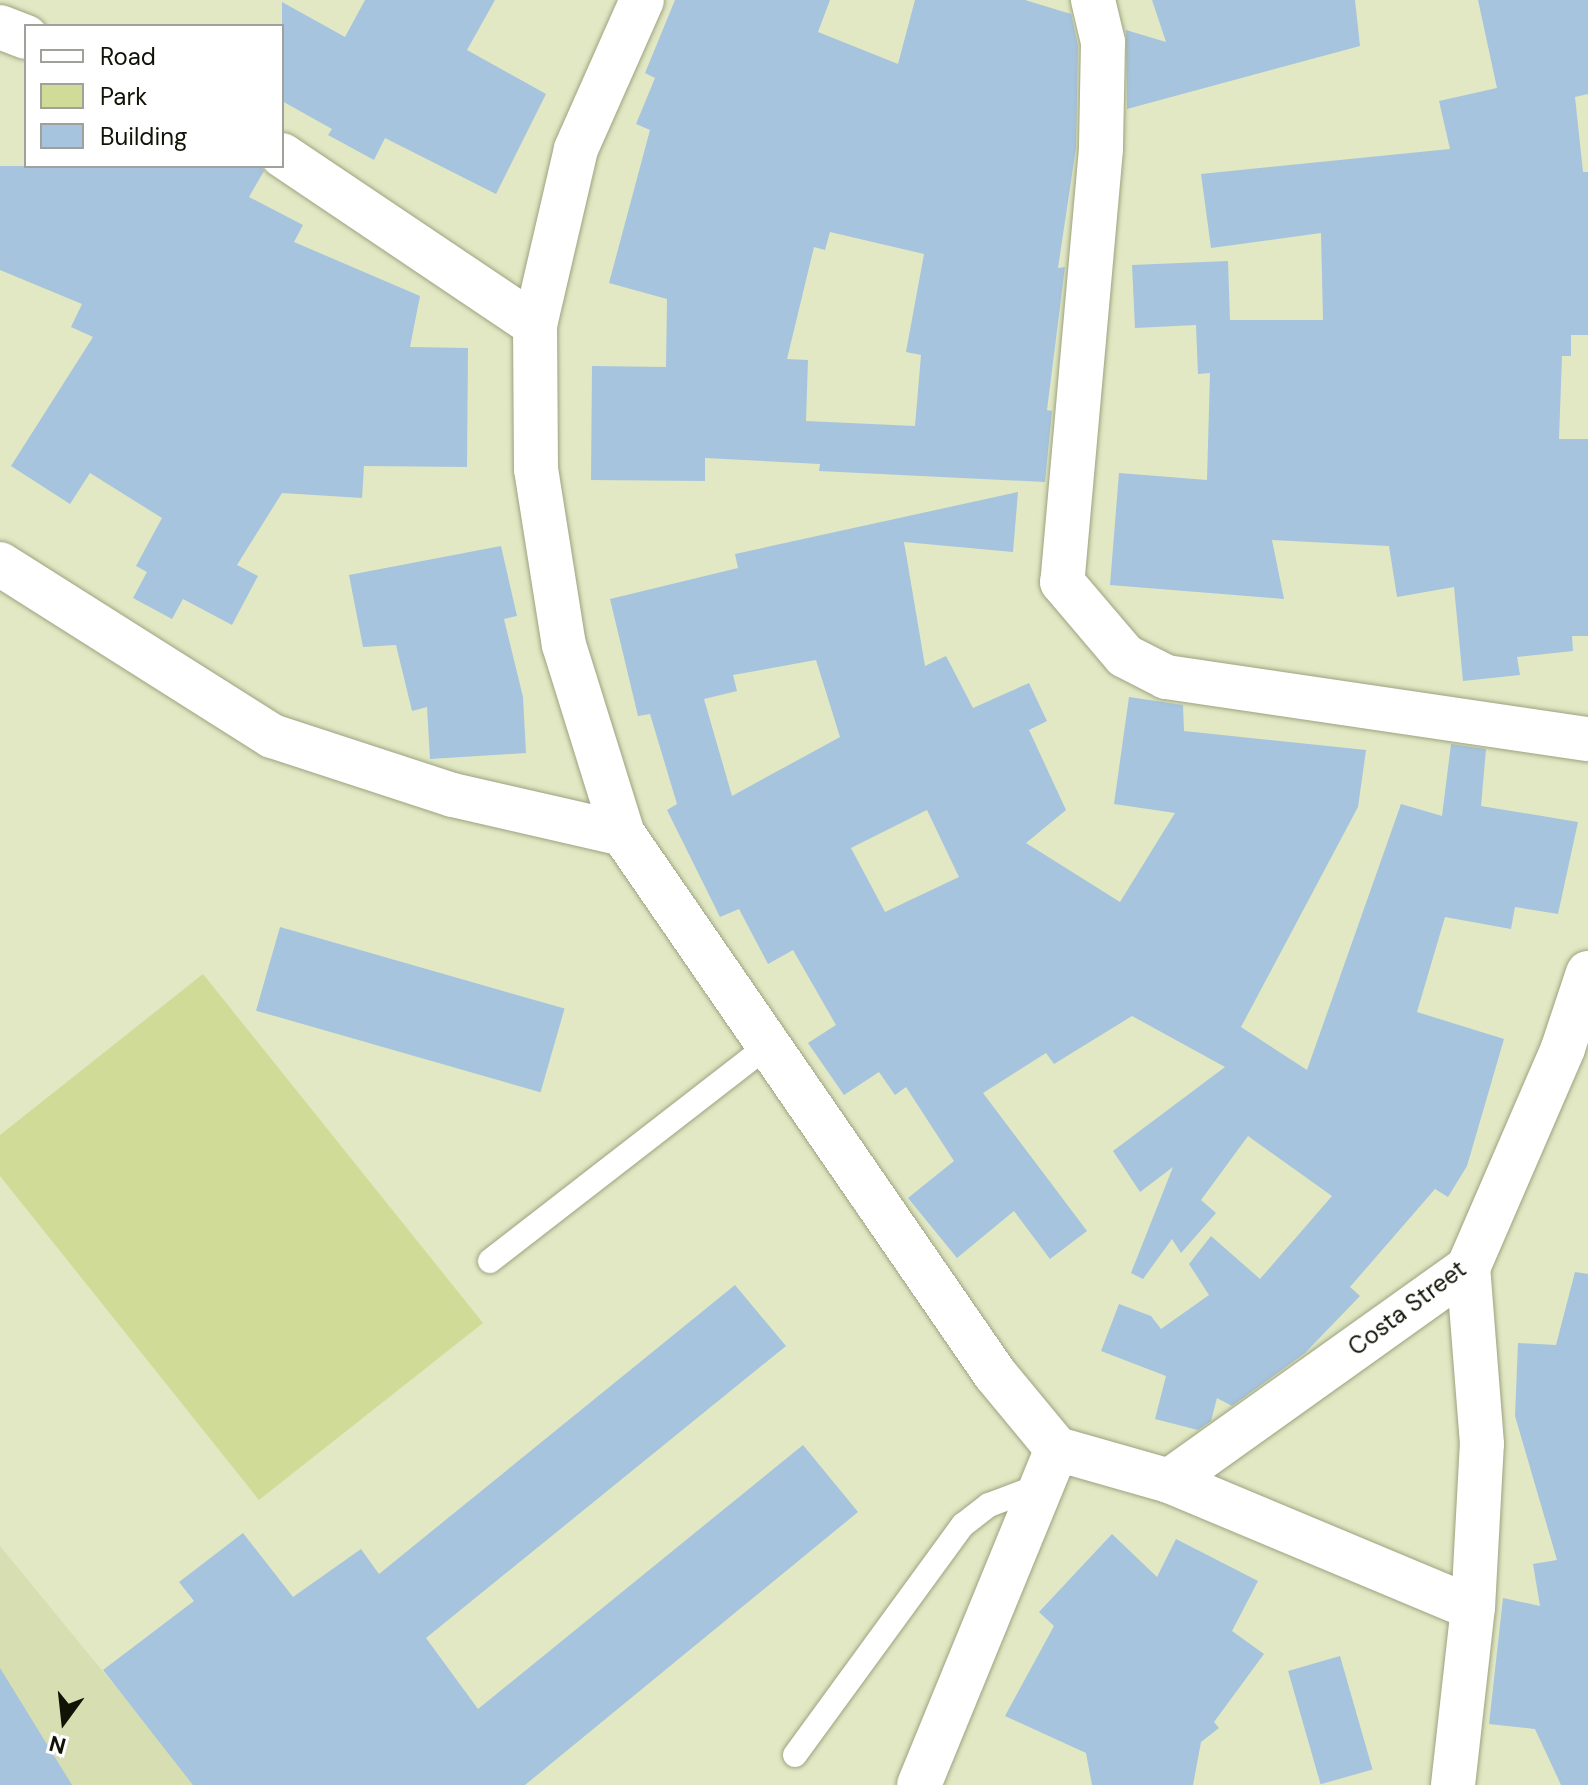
<!DOCTYPE html>
<style>
body{margin:0}
#map{position:relative;width:1588px;height:1785px;overflow:hidden;background:#e1e8c3;font-family:"DM Sans",sans-serif}
div>[style]{position:absolute}
.built>*{inset:0;background:#d6deb2}
.green>*{inset:0;background:#d1db98}
.building>*{inset:0;background:#a6c4de;transform-origin:0 0}
.roads{filter:drop-shadow(0 0 2px #9da380) drop-shadow(0 0 2px #9da380)}
.service>*{height:24px;margin:-12px;padding:0 12px;transform-origin:12px;border-radius:12px;background:#fff}
.minor>*{height:44px;margin:-22px;padding:0 22px;transform-origin:22px;border-radius:22px;background:#fff}
span{translate:-50% -50%;white-space:nowrap;text-align:center;line-height:1.15;-webkit-text-stroke:6px #fff;paint-order:stroke}
.street-label{font-size:24px;color:#111306}
.legend{position:absolute;left:24px;top:24px;width:260px;height:144px;box-sizing:border-box;background:#fff;border:2px solid #a0a19b;margin:0;padding:10px 14px;list-style:none;font-size:24px;color:#111306}
.legend li{display:flex;align-items:center;gap:16px;height:40px}
.legend b{width:40px;border:2px solid #a0a19b}
.north{position:absolute;left:24px;top:1681px;width:80px;height:80px;-webkit-text-stroke:6px #fff;paint-order:stroke;rotate:195deg;font-size:22px;font-weight:700;line-height:32px;text-align:center;color:#111306}
.north::after{content:'';display:block;margin:auto;width:28px;height:36px;background:#111306;clip-path:polygon(50% 0,100% 100%,50% 72%,0 100%)}
</style>
<div id="map">
<div class="built">
<div style="clip-path:polygon(0 1546px,196px 1785px,0 1785px)"></div>
</div>
<div class="green">
<div style="clip-path:polygon(203px 974px,483px 1323px,259px 1500px,0 1176px,0 1135px)"></div>
</div>
<div class="building">
<div style="clip-path:polygon(365px 0,495px 0,467px 50px,546px 94px,496px 194px,385px 138px,374px 160px,328px 135px,332px 129px,282px 101px,282px 2px,345px 37px)"></div>
<div style="clip-path:polygon(evenodd,675px 0,830px 0,818px 32px,898px 64px,915px 0,1025px 0,1071px 14px,1078px 45px,1076px 148px,1058px 268px,1065px 267px,1047px 410px,1052px 411px,1045px 482px,819px 471px,820px 464px,705px 458px,705px 481px,591px 480px,592px 366px,666px 367px,667px 299px,609px 283px,650px 130px,636px 124px,655px 78px,645px 73px,675px 0,830px 232px,924px 254px,906px 352px,921px 355px,915px 426px,806px 421px,808px 360px,787px 359px,814px 247px,825px 250px,830px 232px)"></div>
<div style="clip-path:polygon(1152px 0,1355px 0,1360px 46px,1127px 109px,1126px 30px,1166px 42px)"></div>
<div style="clip-path:polygon(1478px 0,1588px 0,1588px 94px,1575px 97px,1583px 172px,1588px 172px,1588px 335px,1571px 335px,1571px 356px,1562px 356px,1559px 439px,1588px 439px,1588px 636px,1572px 636px,1573px 651px,1517px 657px,1520px 675px,1463px 681px,1454px 587px,1397px 597px,1389px 546px,1272px 540px,1284px 599px,1110px 585px,1119px 473px,1207px 480px,1210px 373px,1198px 374px,1196px 325px,1135px 328px,1132px 265px,1228px 261px,1230px 320px,1323px 320px,1321px 233px,1211px 248px,1201px 174px,1450px 149px,1439px 101px,1497px 88px)"></div>
<div style="clip-path:polygon(0 166px,260px 166px,264px 171px,249px 197px,303px 225px,294px 242px,420px 296px,410px 347px,468px 348px,467px 467px,364px 466px,362px 498px,282px 493px,237px 565px,258px 576px,232px 625px,183px 599px,172px 619px,133px 598px,147px 572px,136px 566px,162px 518px,90px 473px,70px 504px,11px 466px,93px 337px,71px 327px,82px 304px,0 270px)"></div>
<div style="clip-path:polygon(evenodd,1018px 492px,1013px 552px,904px 542px,925px 666px,946px 656px,973px 708px,1029px 683px,1047px 721px,1029px 730px,1066px 810px,1026px 843px,1120px 902px,1175px 813px,1114px 804px,1129px 697px,1183px 705px,1184px 731px,1366px 750px,1358px 807px,1241px 1027px,1307px 1070px,1401px 804px,1442px 816px,1451px 744px,1486px 749px,1481px 806px,1578px 822px,1558px 914px,1515px 907px,1511px 929px,1445px 917px,1417px 1012px,1504px 1039px,1467px 1166px,1448px 1197px,1435px 1189px,1350px 1287px,1360px 1296px,1305px 1353px,1232px 1406px,1217px 1398px,1211px 1421px,1198px 1430px,1155px 1419px,1166px 1376px,1101px 1351px,1119px 1304px,1151px 1316px,1161px 1329px,1209px 1295px,1189px 1264px,1211px 1236px,1260px 1279px,1332px 1196px,1248px 1136px,1201px 1200px,1216px 1213px,1181px 1253px,1172px 1239px,1143px 1279px,1131px 1273px,1173px 1167px,1140px 1192px,1113px 1151px,1225px 1067px,1132px 1016px,1054px 1064px,1046px 1053px,983px 1093px,1087px 1231px,1050px 1259px,1014px 1211px,957px 1258px,908px 1198px,954px 1161px,906px 1087px,895px 1095px,879px 1072px,844px 1095px,808px 1043px,836px 1025px,793px 950px,768px 964px,739px 909px,720px 917px,667px 810px,677px 804px,650px 714px,638px 716px,610px 599px,738px 568px,735px 554px,1018px 492px,816px 660px,840px 737px,732px 796px,704px 699px,737px 691px,733px 675px,816px 660px,1018px 492px,927px 810px,959px 877px,885px 912px,851px 848px,927px 810px)"></div>
<div style="clip-path:polygon(501px 546px,517px 616px,504px 619px,523px 697px,526px 753px,430px 759px,427px 707px,412px 711px,396px 645px,363px 647px,349px 575px)"></div>
<div style="left:280px;top:927px;width:296px;height:87px;rotate:16deg"></div>
<div style="clip-path:polygon(1575px 1272px,1588px 1274px,1588px 1785px,1561px 1785px,1535px 1729px,1489px 1724px,1503px 1598px,1540px 1606px,1533px 1564px,1557px 1560px,1515px 1416px,1518px 1343px,1556px 1345px)"></div>
<div style="clip-path:polygon(735px 1285px,786px 1346px,426px 1638px,478px 1709px,803px 1445px,858px 1512px,525px 1785px,193px 1785px,103px 1670px,194px 1601px,179px 1582px,243px 1533px,293px 1597px,361px 1549px,379px 1574px)"></div>
<div style="clip-path:polygon(1112px 1534px,1157px 1577px,1176px 1539px,1258px 1581px,1232px 1631px,1264px 1654px,1214px 1722px,1219px 1728px,1201px 1742px,1193px 1785px,1092px 1785px,1086px 1753px,1005px 1716px,1054px 1626px,1039px 1612px)"></div>
<div style="left:1340px;top:1656px;width:118px;height:54px;rotate:74deg"></div>
<div style="clip-path:polygon(0 1668px,72px 1785px,0 1785px)"></div>
</div>
<div class="roads">
<div class="service">
<div style="left:490px;top:1261px;width:352px;rotate:-37.8deg"></div>
<div style="left:795px;top:1755px;width:285px;rotate:-53.9deg"></div>
<div style="left:963px;top:1525px;width:33px;rotate:-38deg"></div>
<div style="left:989px;top:1505px;width:57px;rotate:-20.7deg"></div>
</div>
<div class="minor">
<div style="left:642px;top:0;width:163px;rotate:113.9deg"></div>
<div style="left:576px;top:149px;width:181px;rotate:103.1deg"></div>
<div style="left:535px;top:325px;width:144px;rotate:89.6deg"></div>
<div style="left:536px;top:469px;width:178px;rotate:81deg"></div>
<div style="left:564px;top:645px;width:198px;rotate:72.7deg"></div>
<div style="left:623px;top:834px;width:656px;rotate:55.44deg"></div>
<div style="left:995px;top:1374px;width:97px;rotate:50.4deg"></div>
<div style="left:1057px;top:1449px;width:116px;rotate:15.9deg"></div>
<div style="left:1169px;top:1481px;width:329px;rotate:22.7deg"></div>
<div style="left:1093px;top:0;width:43px;rotate:76.6deg"></div>
<div style="left:1103px;top:42px;width:107px;rotate:91.1deg"></div>
<div style="left:1101px;top:149px;width:435px;rotate:95.1deg"></div>
<div style="left:1062px;top:582px;width:97px;rotate:49.6deg"></div>
<div style="left:1125px;top:656px;width:46px;rotate:27.1deg"></div>
<div style="left:1166px;top:677px;width:427px;rotate:8.4deg"></div>
<div style="left:0;top:27px;width:28px;rotate:21deg"></div>
<div style="left:282px;top:155px;width:305px;rotate:33.9deg"></div>
<div style="left:0;top:564px;width:322px;rotate:32.3deg"></div>
<div style="left:272px;top:736px;width:190px;rotate:18.1deg"></div>
<div style="left:453px;top:795px;width:174px;rotate:12.9deg"></div>
<div style="left:1169px;top:1481px;width:367px;rotate:-35.5deg"></div>
<div style="left:1468px;top:1268px;width:240px;rotate:-66.6deg"></div>
<div style="left:1563px;top:1048px;width:79px;rotate:-71.6deg"></div>
<div style="left:919px;top:1785px;width:363px;rotate:-67.7deg"></div>
<div style="left:1453px;top:1785px;width:178px;rotate:-83.6deg"></div>
<div style="left:1473px;top:1608px;width:164px;rotate:-86.9deg"></div>
<div style="left:1482px;top:1444px;width:177px;rotate:-94.5deg"></div>
</div>
</div>
<div class="street-label">
<span style="left:1407px;top:1308px;rotate:-37deg">Costa Street</span>
</div>
<ul class="legend">
<li><b style="height:10px;background:#fff"></b>Road</li>
<li><b style="height:22px;background:#d1db98"></b>Park</li>
<li><b style="height:22px;background:#a6c4de"></b>Building</li>
</ul>
<div class="north">N</div>
</div>
